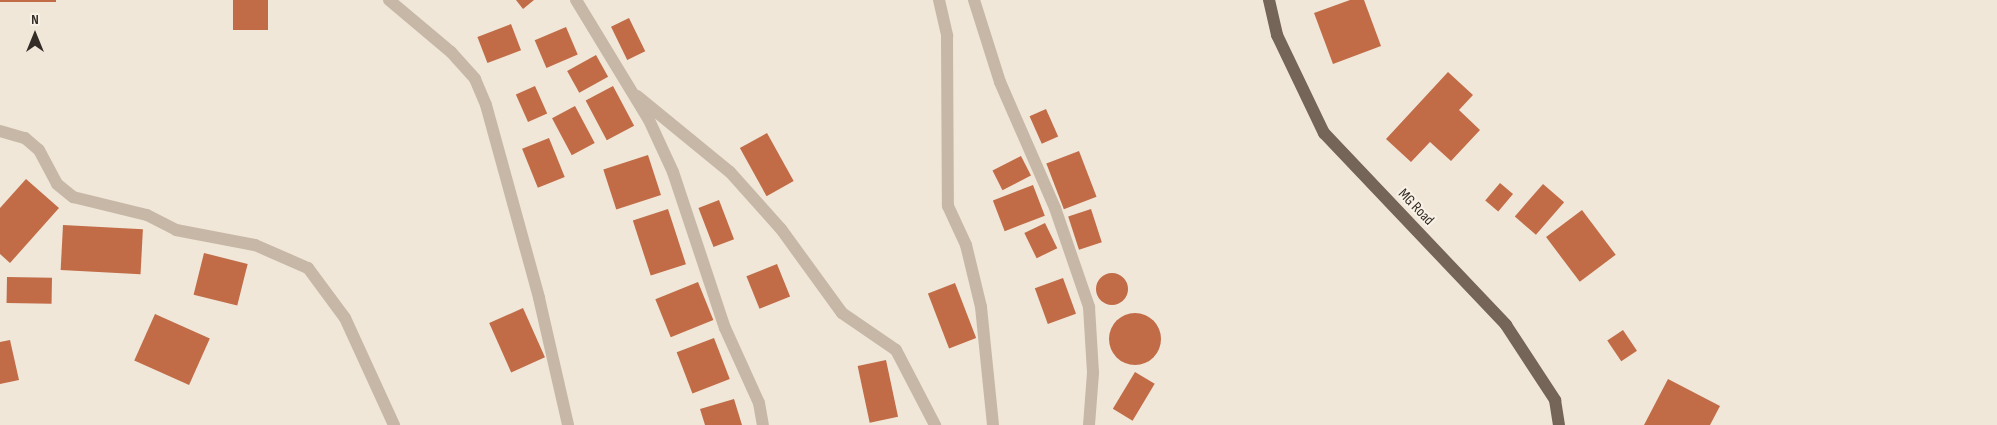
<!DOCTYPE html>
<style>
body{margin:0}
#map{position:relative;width:1997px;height:425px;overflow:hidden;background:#f0e7d9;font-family:"Sofia Sans Condensed",sans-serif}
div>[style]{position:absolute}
.building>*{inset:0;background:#c16c47;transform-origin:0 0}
.round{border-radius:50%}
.minor>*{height:12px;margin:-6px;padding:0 6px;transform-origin:6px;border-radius:6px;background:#c7b7a6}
.primary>*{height:12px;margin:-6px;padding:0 6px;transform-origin:6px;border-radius:6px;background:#756458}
span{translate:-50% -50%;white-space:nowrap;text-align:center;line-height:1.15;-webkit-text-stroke:4.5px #f8f1e5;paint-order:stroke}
.street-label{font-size:15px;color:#342c27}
.north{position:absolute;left:10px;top:10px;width:50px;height:50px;-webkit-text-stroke:4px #f8f1e5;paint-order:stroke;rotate:0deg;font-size:14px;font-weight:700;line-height:20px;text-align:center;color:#342c27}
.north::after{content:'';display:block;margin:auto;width:18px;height:22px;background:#342c27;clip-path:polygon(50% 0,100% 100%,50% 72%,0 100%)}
</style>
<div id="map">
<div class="building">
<div style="left:0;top:0;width:56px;height:2px"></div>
<div style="left:233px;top:0;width:35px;height:30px"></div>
<div style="clip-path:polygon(516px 0,534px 0,523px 9px)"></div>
<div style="clip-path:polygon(1350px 0,1364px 0,1381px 46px,1333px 64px,1314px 13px)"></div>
<div style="left:629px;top:18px;width:37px;height:20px;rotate:64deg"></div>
<div style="left:511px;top:24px;width:28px;height:36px;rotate:69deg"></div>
<div style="left:566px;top:27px;width:30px;height:34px;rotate:67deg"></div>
<div style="left:596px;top:55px;width:25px;height:33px;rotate:61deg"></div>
<div style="clip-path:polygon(1448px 72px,1473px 95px,1459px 110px,1480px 130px,1451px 161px,1430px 142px,1411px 162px,1386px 139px)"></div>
<div style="left:535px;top:86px;width:30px;height:21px;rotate:66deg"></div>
<div style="left:613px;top:86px;width:45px;height:31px;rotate:62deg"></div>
<div style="left:575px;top:106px;width:42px;height:26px;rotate:62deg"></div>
<div style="left:1046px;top:109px;width:30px;height:18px;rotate:66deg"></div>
<div style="left:767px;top:133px;width:55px;height:31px;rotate:61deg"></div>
<div style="left:549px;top:138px;width:42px;height:29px;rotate:68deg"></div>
<div style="left:1079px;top:151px;width:49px;height:35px;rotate:69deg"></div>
<div style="left:648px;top:155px;width:42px;height:47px;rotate:72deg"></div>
<div style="left:1021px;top:156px;width:22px;height:32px;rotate:63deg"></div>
<div style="clip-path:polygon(26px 179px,59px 208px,10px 263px,0 254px,0 208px)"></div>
<div style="left:1500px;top:183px;width:17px;height:23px;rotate:40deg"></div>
<div style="left:1543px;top:184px;width:28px;height:43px;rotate:41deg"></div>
<div style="left:1033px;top:185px;width:33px;height:43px;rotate:69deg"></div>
<div style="left:719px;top:200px;width:42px;height:22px;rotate:69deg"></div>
<div style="left:668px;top:209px;width:58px;height:37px;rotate:72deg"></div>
<div style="left:1091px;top:209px;width:35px;height:24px;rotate:72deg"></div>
<div style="left:1582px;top:210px;width:56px;height:45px;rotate:53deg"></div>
<div style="left:1045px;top:223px;width:28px;height:23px;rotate:64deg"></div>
<div style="left:63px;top:225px;width:80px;height:45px;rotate:3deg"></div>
<div style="left:204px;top:253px;width:45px;height:43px;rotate:14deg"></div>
<div style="left:777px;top:264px;width:35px;height:33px;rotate:68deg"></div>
<div class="round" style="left:1096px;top:273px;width:32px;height:32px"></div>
<div style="left:7px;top:277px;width:45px;height:26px;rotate:1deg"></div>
<div style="left:1063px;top:278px;width:38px;height:30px;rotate:70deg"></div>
<div style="left:698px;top:282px;width:41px;height:46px;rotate:68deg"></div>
<div style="left:955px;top:283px;width:59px;height:29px;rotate:69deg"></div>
<div style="left:523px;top:308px;width:54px;height:37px;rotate:66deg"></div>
<div class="round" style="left:1109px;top:313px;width:52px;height:52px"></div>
<div style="left:155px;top:314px;width:60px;height:51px;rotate:24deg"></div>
<div style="left:1623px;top:330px;width:25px;height:19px;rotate:56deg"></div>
<div style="left:714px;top:338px;width:44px;height:40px;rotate:69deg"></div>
<div style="clip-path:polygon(10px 340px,19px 380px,0 384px,0 342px)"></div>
<div style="left:886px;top:360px;width:58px;height:29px;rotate:78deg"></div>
<div style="left:1135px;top:372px;width:23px;height:43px;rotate:31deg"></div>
<div style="clip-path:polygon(1668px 379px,1720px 406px,1710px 425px,1644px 425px)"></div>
<div style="clip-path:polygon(734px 399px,742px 425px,705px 425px,700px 409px)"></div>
</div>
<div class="minor">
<div style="left:389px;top:0;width:81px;rotate:40deg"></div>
<div style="left:451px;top:52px;width:36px;rotate:48deg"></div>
<div style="left:475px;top:79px;width:28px;rotate:67deg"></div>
<div style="left:486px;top:105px;width:200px;rotate:74.6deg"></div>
<div style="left:539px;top:298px;width:130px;rotate:77.1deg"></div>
<div style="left:576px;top:0;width:140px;rotate:58.7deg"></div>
<div style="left:649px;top:120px;width:57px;rotate:65.2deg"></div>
<div style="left:673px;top:172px;width:164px;rotate:71.6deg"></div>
<div style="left:725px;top:328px;width:82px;rotate:65.6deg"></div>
<div style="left:759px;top:403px;width:22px;rotate:80deg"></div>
<div style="left:939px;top:0;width:37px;rotate:77deg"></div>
<div style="left:947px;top:36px;width:170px;rotate:89.7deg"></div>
<div style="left:948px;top:206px;width:43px;rotate:65.2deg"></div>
<div style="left:966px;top:245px;width:64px;rotate:76.4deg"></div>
<div style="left:981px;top:307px;width:119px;rotate:84.2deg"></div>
<div style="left:974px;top:0;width:86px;rotate:72.4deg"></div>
<div style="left:1000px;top:82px;width:137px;rotate:66.4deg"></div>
<div style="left:1055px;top:208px;width:105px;rotate:71deg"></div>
<div style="left:1089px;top:307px;width:66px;rotate:86.5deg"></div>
<div style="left:1093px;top:373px;width:52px;rotate:94.4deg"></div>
<div style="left:637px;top:96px;width:120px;rotate:39.3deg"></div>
<div style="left:730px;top:172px;width:76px;rotate:48.2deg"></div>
<div style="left:781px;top:229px;width:104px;rotate:54deg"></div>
<div style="left:842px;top:313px;width:65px;rotate:34.4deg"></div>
<div style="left:896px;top:350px;width:85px;rotate:62.5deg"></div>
<div style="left:0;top:131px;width:26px;rotate:16deg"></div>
<div style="left:25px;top:138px;width:18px;rotate:41deg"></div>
<div style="left:39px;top:150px;width:38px;rotate:62deg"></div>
<div style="left:57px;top:184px;width:21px;rotate:39deg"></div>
<div style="left:73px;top:197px;width:76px;rotate:13.7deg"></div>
<div style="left:147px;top:215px;width:33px;rotate:27deg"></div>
<div style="left:176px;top:230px;width:80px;rotate:10.8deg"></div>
<div style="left:255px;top:245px;width:58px;rotate:23.5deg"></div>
<div style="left:308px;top:268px;width:62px;rotate:53.5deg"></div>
<div style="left:345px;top:318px;width:118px;rotate:65.4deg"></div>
</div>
<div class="primary">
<div style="left:1269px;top:0;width:36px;rotate:77deg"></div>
<div style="left:1277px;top:35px;width:109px;rotate:64.4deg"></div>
<div style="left:1324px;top:133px;width:265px;rotate:46.5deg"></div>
<div style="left:1506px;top:325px;width:90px;rotate:56.8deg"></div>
<div style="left:1555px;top:400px;width:25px;rotate:81deg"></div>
</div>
<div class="street-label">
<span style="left:1416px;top:207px;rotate:46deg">MG Road</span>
</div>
<div class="north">N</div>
</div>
